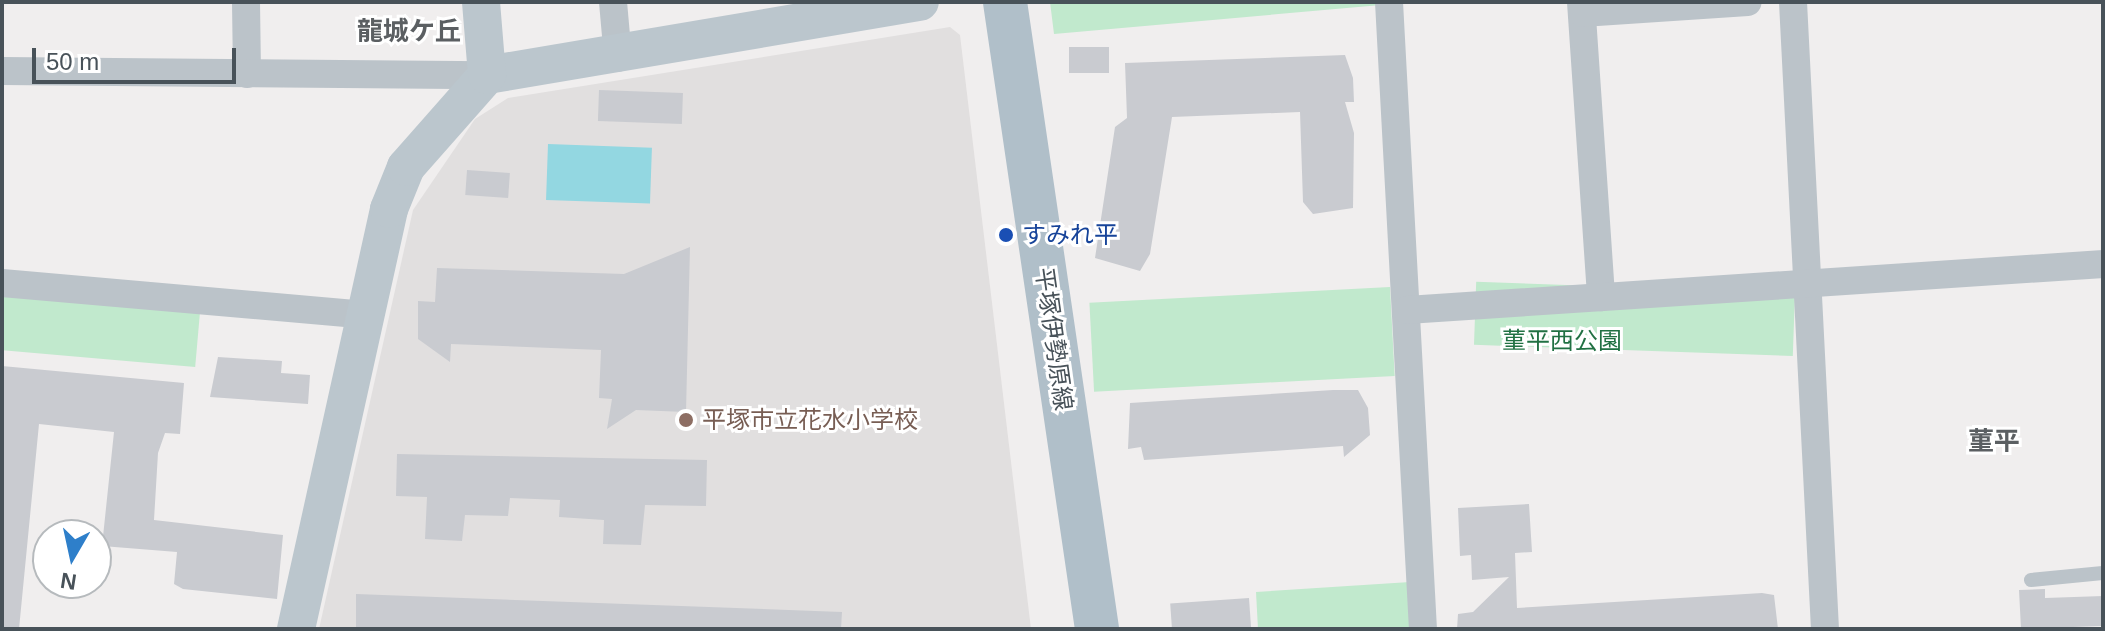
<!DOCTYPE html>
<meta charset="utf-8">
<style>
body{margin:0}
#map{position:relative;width:2105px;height:631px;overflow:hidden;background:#f0eeee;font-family:Arial,"Noto Sans JP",sans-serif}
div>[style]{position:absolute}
.education>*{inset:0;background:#e1dfdf}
.green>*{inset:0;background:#c1e9cd;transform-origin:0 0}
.water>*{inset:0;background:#93d7e1;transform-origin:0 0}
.building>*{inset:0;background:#c9cbd0;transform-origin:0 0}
.lane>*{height:14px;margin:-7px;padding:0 7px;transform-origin:7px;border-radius:7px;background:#bbc3c9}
.street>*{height:28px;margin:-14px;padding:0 14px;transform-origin:14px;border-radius:14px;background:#bbc3c9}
.secondary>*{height:38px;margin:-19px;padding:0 19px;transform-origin:19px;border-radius:19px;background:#bbc6cd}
.primary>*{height:44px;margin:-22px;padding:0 22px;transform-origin:22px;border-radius:22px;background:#b0bfc9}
.dots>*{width:22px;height:22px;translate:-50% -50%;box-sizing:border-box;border:4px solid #fff;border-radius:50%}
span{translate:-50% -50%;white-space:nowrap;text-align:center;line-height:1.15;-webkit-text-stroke:6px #fff;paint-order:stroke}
.transit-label{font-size:24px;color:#164399}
.left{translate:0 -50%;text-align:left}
.street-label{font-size:24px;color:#485259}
.park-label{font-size:24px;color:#217143}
.education-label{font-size:24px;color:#785e54}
.neighbourhood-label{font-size:26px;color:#5b5f62;font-weight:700}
.frame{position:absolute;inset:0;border:4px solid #485259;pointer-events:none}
.north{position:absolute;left:32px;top:519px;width:80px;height:80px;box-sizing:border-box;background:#fff;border:2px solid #b6babd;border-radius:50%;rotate:189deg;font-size:22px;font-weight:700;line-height:32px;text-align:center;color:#485259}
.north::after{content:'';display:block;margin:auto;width:28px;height:36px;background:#2e7fca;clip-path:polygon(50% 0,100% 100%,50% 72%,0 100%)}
.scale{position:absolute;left:32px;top:48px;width:204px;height:36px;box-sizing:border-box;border:4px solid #485259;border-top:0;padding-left:10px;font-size:24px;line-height:28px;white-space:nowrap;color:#485259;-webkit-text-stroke:6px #fff;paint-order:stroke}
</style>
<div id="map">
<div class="education">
<div style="clip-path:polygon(950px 27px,960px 35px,1031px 629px,319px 629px,413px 210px,475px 119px,508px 98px)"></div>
</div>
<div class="green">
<div style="clip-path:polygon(1050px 2px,1381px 2px,1381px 5px,1054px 34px)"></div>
<div style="left:1390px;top:287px;width:89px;height:301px;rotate:87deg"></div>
<div style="left:2px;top:292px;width:199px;height:58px;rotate:5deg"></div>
<div style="left:1795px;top:293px;width:63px;height:319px;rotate:92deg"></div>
<div style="clip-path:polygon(1410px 582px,1414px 629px,1258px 629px,1256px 592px)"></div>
</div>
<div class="water">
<div style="left:548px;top:144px;width:104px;height:56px;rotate:2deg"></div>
</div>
<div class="building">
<div style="left:1069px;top:47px;width:40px;height:26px"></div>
<div style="clip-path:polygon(1345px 55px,1353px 78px,1354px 102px,1345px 102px,1354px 133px,1353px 208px,1313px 214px,1303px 202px,1300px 112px,1172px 117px,1150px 254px,1140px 271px,1095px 258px,1115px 127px,1127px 118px,1125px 63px)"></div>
<div style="left:599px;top:90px;width:84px;height:31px;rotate:2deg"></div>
<div style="left:467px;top:170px;width:43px;height:25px;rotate:4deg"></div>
<div style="clip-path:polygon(690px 247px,686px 412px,636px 410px,607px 429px,612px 399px,599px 398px,601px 350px,451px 344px,450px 362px,418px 339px,418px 301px,435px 302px,437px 268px,624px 274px)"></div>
<div style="clip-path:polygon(218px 357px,282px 361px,281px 373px,310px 375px,308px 404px,210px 397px)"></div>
<div style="clip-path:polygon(2px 366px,184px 383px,180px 434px,165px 433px,158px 453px,154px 520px,283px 535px,277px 599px,183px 589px,174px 584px,177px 552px,102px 546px,114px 432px,39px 424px,19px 629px,2px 629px)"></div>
<div style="clip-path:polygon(1333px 390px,1358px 390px,1368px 408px,1370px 435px,1344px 457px,1343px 446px,1144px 460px,1141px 447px,1128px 449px,1130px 403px)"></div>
<div style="clip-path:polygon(397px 454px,707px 460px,706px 506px,645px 505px,641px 545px,603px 544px,604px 520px,559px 517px,560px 500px,510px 498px,508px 516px,465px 515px,462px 541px,425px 539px,427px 497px,396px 496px)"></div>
<div style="clip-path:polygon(1529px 504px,1532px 552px,1515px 553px,1517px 608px,1762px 593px,1774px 595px,1778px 629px,1457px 629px,1458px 614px,1473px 612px,1509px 577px,1472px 580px,1471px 555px,1460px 556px,1458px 508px)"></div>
<div style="clip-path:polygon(2045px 589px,2045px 598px,2103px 596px,2101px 626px,2021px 629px,2019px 590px)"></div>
<div style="clip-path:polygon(356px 594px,842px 612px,841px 629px,356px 629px)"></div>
<div style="left:1249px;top:598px;width:31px;height:79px;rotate:86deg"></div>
</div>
<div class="lane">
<div style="left:2031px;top:580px;width:72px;rotate:-5.6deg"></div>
</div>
<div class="street">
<div style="left:246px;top:2px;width:72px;rotate:89.2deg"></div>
<div style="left:613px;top:2px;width:56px;rotate:84.9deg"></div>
<div style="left:1389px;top:2px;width:628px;rotate:86.9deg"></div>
<div style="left:1581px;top:2px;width:296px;rotate:86.1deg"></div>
<div style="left:1793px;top:2px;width:628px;rotate:87.08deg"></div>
<div style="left:1582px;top:13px;width:166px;rotate:-3.8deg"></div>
<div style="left:2px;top:71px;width:485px;rotate:0.5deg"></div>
<div style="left:2px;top:283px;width:368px;rotate:5deg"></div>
<div style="left:1407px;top:310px;width:698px;rotate:-3.78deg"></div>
</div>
<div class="secondary">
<div style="left:487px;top:75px;width:439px;rotate:-9.6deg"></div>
<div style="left:296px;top:629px;width:430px;rotate:-77.5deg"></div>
<div style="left:389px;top:209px;width:45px;rotate:-68deg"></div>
<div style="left:406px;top:167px;width:123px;rotate:-48.6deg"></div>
<div style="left:487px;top:75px;width:73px;rotate:-94.7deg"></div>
</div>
<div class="primary">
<div style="left:1005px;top:2px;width:634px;rotate:81.65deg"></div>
</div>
<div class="dots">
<div style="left:1006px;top:235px;background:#1a4fb4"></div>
<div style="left:686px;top:420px;background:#8d6e63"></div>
</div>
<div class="transit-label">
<span class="left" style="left:1022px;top:235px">すみれ平</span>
</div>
<div class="street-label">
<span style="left:1054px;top:339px;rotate:82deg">平塚伊勢原線</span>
</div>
<div class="park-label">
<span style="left:1562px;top:341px">菫平西公園</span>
</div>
<div class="education-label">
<span class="left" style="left:702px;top:420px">平塚市立花水小学校</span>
</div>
<div class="neighbourhood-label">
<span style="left:409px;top:32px">龍城ケ丘</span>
<span style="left:1994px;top:442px">菫平</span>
</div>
<div class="frame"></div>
<div class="north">N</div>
<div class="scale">50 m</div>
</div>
